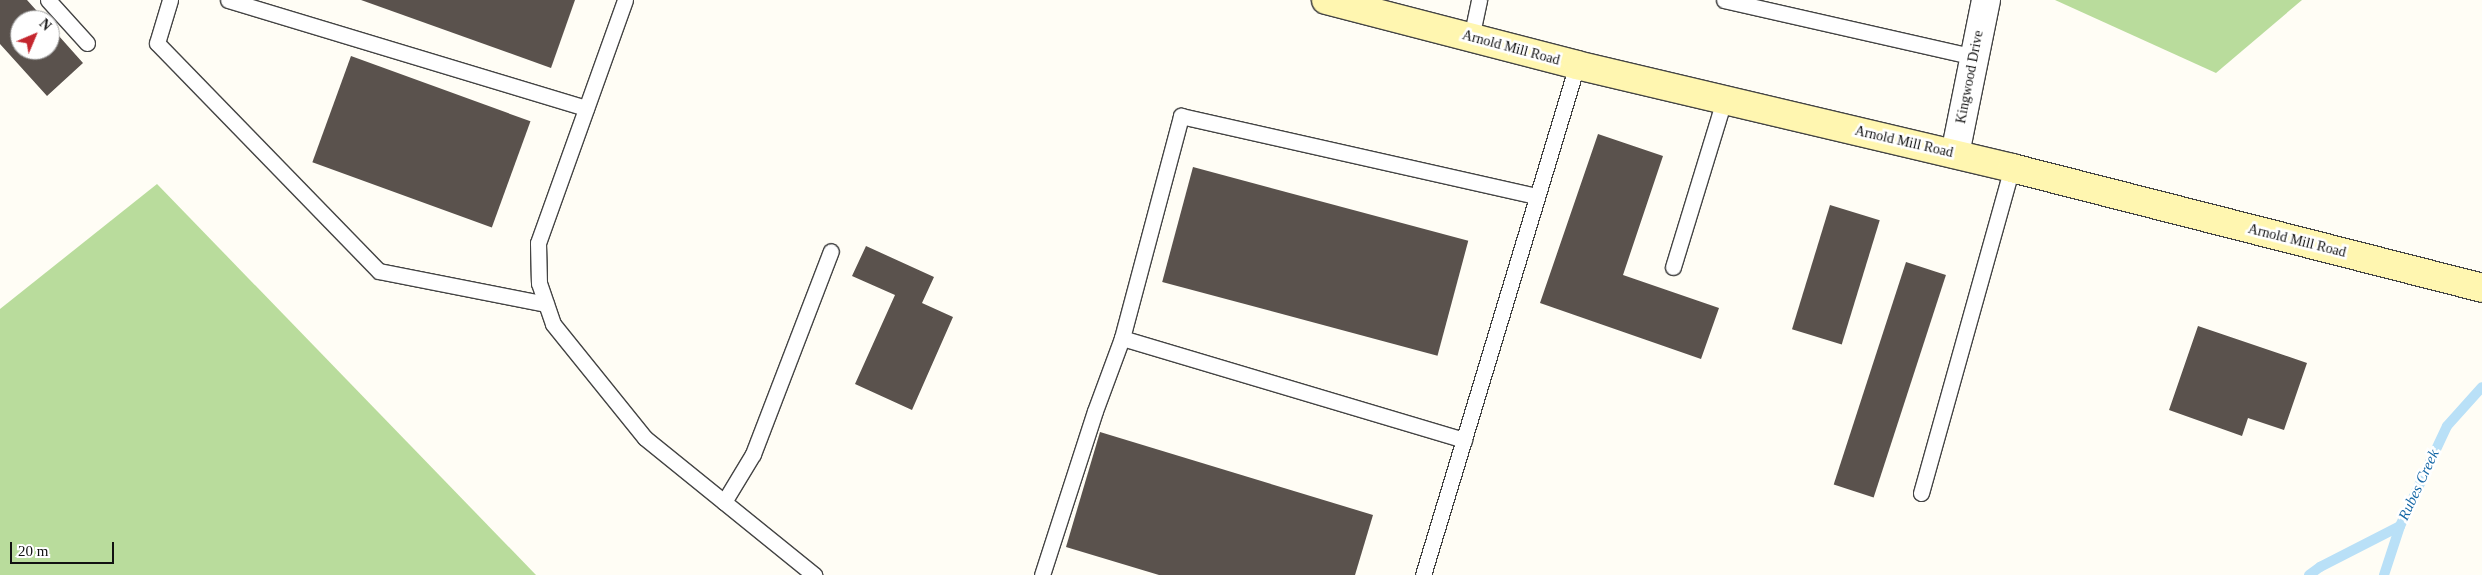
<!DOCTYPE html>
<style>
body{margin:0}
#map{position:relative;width:2482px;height:575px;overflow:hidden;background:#fffdf5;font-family:"Times New Roman",serif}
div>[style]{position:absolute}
.forest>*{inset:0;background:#b9dc9c}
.stream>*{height:10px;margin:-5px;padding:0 5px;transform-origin:5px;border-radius:5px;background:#b9e0f7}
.building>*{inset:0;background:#5a524d;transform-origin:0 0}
.roads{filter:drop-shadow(1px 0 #444) drop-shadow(-1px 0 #444) drop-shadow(0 1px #444) drop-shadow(0 -1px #444)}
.service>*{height:15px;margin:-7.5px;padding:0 7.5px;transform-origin:7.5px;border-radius:7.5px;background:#fff}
.minor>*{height:28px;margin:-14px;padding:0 14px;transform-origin:14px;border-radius:14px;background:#fff}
.secondary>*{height:28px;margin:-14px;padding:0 14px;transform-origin:14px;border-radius:14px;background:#fff6b0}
span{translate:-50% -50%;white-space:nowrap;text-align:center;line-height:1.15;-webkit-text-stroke:5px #fff;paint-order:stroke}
.street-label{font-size:14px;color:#111}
.water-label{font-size:15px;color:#1768a6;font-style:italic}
.north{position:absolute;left:10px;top:10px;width:50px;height:50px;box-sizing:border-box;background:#fff;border:1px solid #a0a0a0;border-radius:50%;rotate:45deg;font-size:14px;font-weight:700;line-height:20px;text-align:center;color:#111}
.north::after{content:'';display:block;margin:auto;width:18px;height:22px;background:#c4262e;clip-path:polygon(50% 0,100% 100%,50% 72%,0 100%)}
.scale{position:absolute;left:10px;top:542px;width:104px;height:22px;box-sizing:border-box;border:2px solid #111;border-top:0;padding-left:6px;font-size:15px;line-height:18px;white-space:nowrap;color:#111;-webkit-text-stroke:4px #fff;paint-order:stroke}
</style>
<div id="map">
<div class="forest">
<div style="clip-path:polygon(2055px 0,2302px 0,2216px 73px)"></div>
<div style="clip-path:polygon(157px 184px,536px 575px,0 575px,0 309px)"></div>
</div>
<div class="stream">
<div style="left:2309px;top:575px;width:14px;rotate:-36deg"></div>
<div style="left:2320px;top:567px;width:90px;rotate:-27.1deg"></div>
<div style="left:2384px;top:575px;width:52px;rotate:-71.9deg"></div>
<div style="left:2400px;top:526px;width:110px;rotate:-64.8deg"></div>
<div style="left:2447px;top:426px;width:52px;rotate:-48.1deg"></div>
</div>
<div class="building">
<div style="clip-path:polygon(0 0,27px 0,45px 20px,20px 20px,20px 50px,50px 50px,50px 26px,83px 63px,47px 96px,0 44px)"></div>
<div style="clip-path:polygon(361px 0,575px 0,551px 68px)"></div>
<div style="left:351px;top:56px;width:191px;height:113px;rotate:20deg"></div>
<div style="clip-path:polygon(1598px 134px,1663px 156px,1623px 275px,1719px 308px,1701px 359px,1540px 303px)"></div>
<div style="left:1193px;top:167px;width:285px;height:119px;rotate:15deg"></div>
<div style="left:1830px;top:205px;width:52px;height:130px;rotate:17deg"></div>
<div style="clip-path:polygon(866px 246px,934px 277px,922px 303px,953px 317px,912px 410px,855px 384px,895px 295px,852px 276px)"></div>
<div style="left:1906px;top:262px;width:42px;height:234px;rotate:18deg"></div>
<div style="clip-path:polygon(2198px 326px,2307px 363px,2284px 430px,2248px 418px,2242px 436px,2169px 410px)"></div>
<div style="clip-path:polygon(1100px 432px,1373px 515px,1355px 575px,1159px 575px,1066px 547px)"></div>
</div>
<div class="roads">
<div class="service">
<div style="left:48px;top:0;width:58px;rotate:47.8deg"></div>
<div style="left:170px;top:0;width:45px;rotate:106.8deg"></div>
<div style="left:157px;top:43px;width:318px;rotate:45.8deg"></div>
<div style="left:379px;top:271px;width:170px;rotate:11.2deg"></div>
<div style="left:228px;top:0;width:374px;rotate:16.8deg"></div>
<div style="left:625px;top:0;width:258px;rotate:109.7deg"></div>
<div style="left:538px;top:243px;width:40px;rotate:88.6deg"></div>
<div style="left:539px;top:283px;width:43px;rotate:71.1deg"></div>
<div style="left:553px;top:324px;width:146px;rotate:51.1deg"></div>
<div style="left:645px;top:438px;width:218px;rotate:39deg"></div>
<div style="left:1724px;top:0;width:256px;rotate:12.8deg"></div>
<div style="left:1471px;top:38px;width:39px;rotate:-78deg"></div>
<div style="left:1673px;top:267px;width:175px;rotate:-73deg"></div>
<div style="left:1122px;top:338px;width:357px;rotate:16.6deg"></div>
<div style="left:1921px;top:493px;width:337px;rotate:-74.4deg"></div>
<div style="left:724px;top:502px;width:56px;rotate:-58.9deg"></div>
<div style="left:753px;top:454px;width:217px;rotate:-69deg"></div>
<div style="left:1042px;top:575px;width:172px;rotate:-72.1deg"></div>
<div style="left:1095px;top:411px;width:78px;rotate:-69.7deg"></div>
<div style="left:1122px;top:338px;width:230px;rotate:-75.1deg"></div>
<div style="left:1181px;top:116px;width:365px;rotate:12.7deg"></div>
<div style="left:1423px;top:575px;width:533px;rotate:-73.2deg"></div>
</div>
<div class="minor">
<div style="left:1955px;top:154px;width:157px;rotate:-78.6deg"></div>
</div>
<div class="secondary">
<div style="left:1326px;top:0;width:259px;rotate:14.5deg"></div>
<div style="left:1577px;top:65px;width:447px;rotate:13.3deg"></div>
<div style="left:2012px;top:168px;width:485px;rotate:14.3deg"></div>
</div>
</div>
<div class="street-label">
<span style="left:1511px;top:48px;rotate:15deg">Arnold Mill Road</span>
<span style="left:1970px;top:77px;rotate:-79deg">Kingwood Drive</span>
<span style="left:1904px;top:142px;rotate:13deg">Arnold Mill Road</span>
<span style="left:2297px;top:241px;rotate:14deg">Arnold Mill Road</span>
</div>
<div class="water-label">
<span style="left:2419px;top:485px;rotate:-65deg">Rubes Creek</span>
</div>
<div class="north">N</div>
<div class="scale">20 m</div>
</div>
